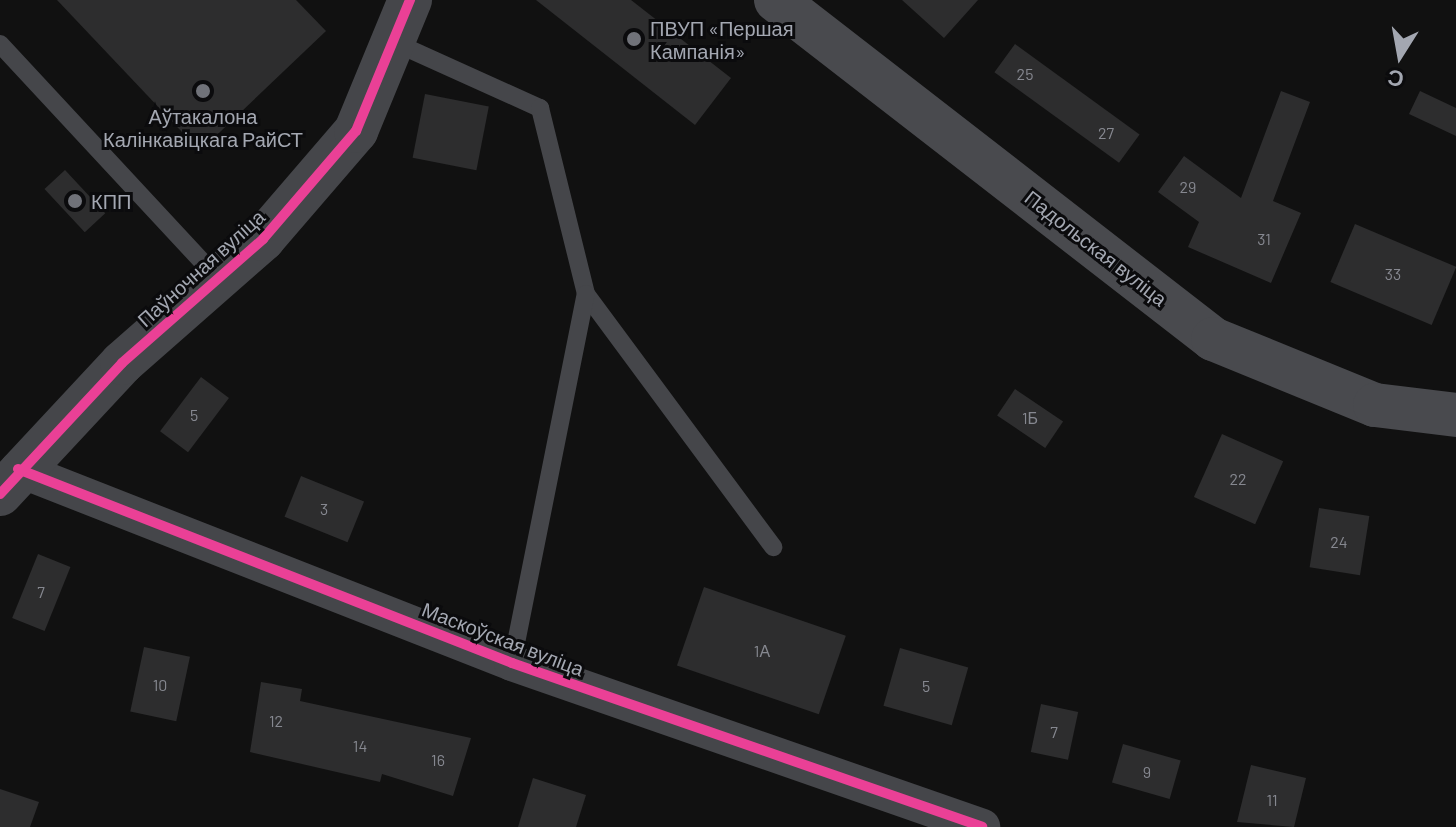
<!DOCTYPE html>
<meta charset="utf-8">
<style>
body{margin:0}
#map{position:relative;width:1456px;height:827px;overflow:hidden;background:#111;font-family:Barlow,sans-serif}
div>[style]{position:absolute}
.building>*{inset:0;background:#2d2d2e;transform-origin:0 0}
.service>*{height:18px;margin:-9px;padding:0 9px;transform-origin:9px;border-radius:9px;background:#45464a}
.minor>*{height:36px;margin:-18px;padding:0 18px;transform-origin:18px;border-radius:18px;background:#45464a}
.tertiary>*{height:44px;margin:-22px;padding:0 22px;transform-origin:22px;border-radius:22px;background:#45464a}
.secondary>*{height:44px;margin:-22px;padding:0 22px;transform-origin:22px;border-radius:22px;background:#494a4e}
.cycleway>*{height:10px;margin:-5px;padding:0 5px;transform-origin:5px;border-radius:5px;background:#ea4096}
.dots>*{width:22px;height:22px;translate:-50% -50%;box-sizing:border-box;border:4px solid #0b0b0d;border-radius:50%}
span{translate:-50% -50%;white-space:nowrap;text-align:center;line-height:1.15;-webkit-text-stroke:6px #0b0b0d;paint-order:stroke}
.number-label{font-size:16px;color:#868890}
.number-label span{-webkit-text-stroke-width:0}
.poi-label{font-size:20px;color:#a3a7b1}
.left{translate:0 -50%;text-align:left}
.street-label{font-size:20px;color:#a3a7b1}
.north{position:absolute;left:1360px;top:16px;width:80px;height:80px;-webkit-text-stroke:6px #0b0b0d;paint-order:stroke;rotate:191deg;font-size:22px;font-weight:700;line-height:32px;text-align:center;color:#a3a7b1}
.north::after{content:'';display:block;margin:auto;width:28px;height:36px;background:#a3a7b1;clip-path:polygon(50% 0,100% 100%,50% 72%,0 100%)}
</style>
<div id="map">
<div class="building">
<div style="clip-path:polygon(57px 0,296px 0,326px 31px,200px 151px)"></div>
<div style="clip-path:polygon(536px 0,631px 0,731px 78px,695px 125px)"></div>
<div style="clip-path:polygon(902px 0,978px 0,944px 38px)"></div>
<div style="left:1015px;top:44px;width:154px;height:35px;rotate:36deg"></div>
<div style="clip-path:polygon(1281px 91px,1310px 102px,1273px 201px,1301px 213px,1271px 283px,1188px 247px,1199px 222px,1158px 192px,1184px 156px,1241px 198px)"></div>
<div style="clip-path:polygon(1420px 91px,1456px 108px,1456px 136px,1409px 114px)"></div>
<div style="left:425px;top:94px;width:65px;height:65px;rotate:11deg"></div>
<div style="left:65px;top:170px;width:59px;height:28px;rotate:47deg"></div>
<div style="left:1355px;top:224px;width:110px;height:63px;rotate:23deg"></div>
<div style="left:201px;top:377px;width:35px;height:68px;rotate:37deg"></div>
<div style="left:1015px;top:389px;width:58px;height:32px;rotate:34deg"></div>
<div style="left:1222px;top:434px;width:67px;height:69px;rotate:24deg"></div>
<div style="left:301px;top:476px;width:68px;height:44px;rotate:22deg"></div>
<div style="left:1319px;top:508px;width:51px;height:60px;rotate:9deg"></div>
<div style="left:38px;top:554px;width:35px;height:69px;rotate:22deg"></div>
<div style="left:704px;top:587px;width:150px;height:83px;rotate:19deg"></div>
<div style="left:144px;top:647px;width:47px;height:66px;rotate:12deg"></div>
<div style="left:900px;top:648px;width:71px;height:60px;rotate:16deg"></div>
<div style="clip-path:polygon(261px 682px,302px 689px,300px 701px,471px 738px,453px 796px,382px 774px,380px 782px,250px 752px)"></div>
<div style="left:1041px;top:704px;width:38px;height:49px;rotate:12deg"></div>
<div style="left:1123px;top:744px;width:60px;height:40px;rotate:16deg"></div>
<div style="clip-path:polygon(1251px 765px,1306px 778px,1294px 827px,1237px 822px)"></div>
<div style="clip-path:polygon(533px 778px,586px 795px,576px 827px,518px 827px)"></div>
<div style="clip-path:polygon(0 789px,39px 802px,30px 827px,0 827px)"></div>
</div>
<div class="service">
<div style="left:0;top:44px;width:321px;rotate:47.1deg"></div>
<div style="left:398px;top:44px;width:156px;rotate:24.3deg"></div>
<div style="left:540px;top:108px;width:192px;rotate:76.1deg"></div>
<div style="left:586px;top:294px;width:315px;rotate:53.5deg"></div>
<div style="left:512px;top:663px;width:376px;rotate:-78.7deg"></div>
</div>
<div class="minor">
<div style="left:18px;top:469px;width:531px;rotate:21.44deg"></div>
<div style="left:512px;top:663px;width:498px;rotate:19.2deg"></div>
</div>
<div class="tertiary">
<div style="left:0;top:494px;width:179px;rotate:-47deg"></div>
<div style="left:122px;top:363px;width:188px;rotate:-41.3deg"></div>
<div style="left:263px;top:239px;width:143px;rotate:-49.3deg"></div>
<div style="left:356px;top:131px;width:142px;rotate:-67.6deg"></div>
</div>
<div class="secondary">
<div style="left:776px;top:0;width:553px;rotate:37.8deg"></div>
<div style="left:1213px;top:339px;width:175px;rotate:22.2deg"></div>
<div style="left:1375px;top:405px;width:82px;rotate:7deg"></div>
</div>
<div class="cycleway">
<div style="left:18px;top:469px;width:531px;rotate:21.44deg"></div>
<div style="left:512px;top:663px;width:498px;rotate:19.2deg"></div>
<div style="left:0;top:494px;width:179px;rotate:-47deg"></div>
<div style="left:122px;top:363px;width:188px;rotate:-41.3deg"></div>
<div style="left:263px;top:239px;width:143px;rotate:-49.3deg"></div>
<div style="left:356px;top:131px;width:142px;rotate:-67.6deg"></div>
</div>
<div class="dots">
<div style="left:634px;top:39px;background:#707279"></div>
<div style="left:203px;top:91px;background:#707279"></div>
<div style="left:75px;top:201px;background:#707279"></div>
</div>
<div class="number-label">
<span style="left:1025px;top:74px">25</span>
<span style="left:1106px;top:133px">27</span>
<span style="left:1188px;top:187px">29</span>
<span style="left:1264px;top:239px">31</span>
<span style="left:1393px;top:274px">33</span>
<span style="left:194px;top:415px">5</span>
<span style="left:1030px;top:418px">1Б</span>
<span style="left:1238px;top:479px">22</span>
<span style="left:324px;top:509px">3</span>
<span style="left:1339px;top:542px">24</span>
<span style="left:41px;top:592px">7</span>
<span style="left:762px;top:651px">1А</span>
<span style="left:160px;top:685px">10</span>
<span style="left:926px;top:686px">5</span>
<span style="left:276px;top:721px">12</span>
<span style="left:1054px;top:732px">7</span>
<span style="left:360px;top:746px">14</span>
<span style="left:438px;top:760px">16</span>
<span style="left:1147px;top:772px">9</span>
<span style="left:1272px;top:800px">11</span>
</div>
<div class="poi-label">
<span class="left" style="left:650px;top:40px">ПВУП «Першая<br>Кампанія»</span>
<span style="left:203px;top:128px">Аўтакалона<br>Калінкавіцкага РайСТ</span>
<span class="left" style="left:91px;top:201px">КПП</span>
</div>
<div class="street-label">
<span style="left:1096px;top:248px;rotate:38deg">Падольская вуліца</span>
<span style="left:201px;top:268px;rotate:-42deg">Паўночная вуліца</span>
<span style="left:503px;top:639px;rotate:21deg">Маскоўская вуліца</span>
</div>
<div class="north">С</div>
</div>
